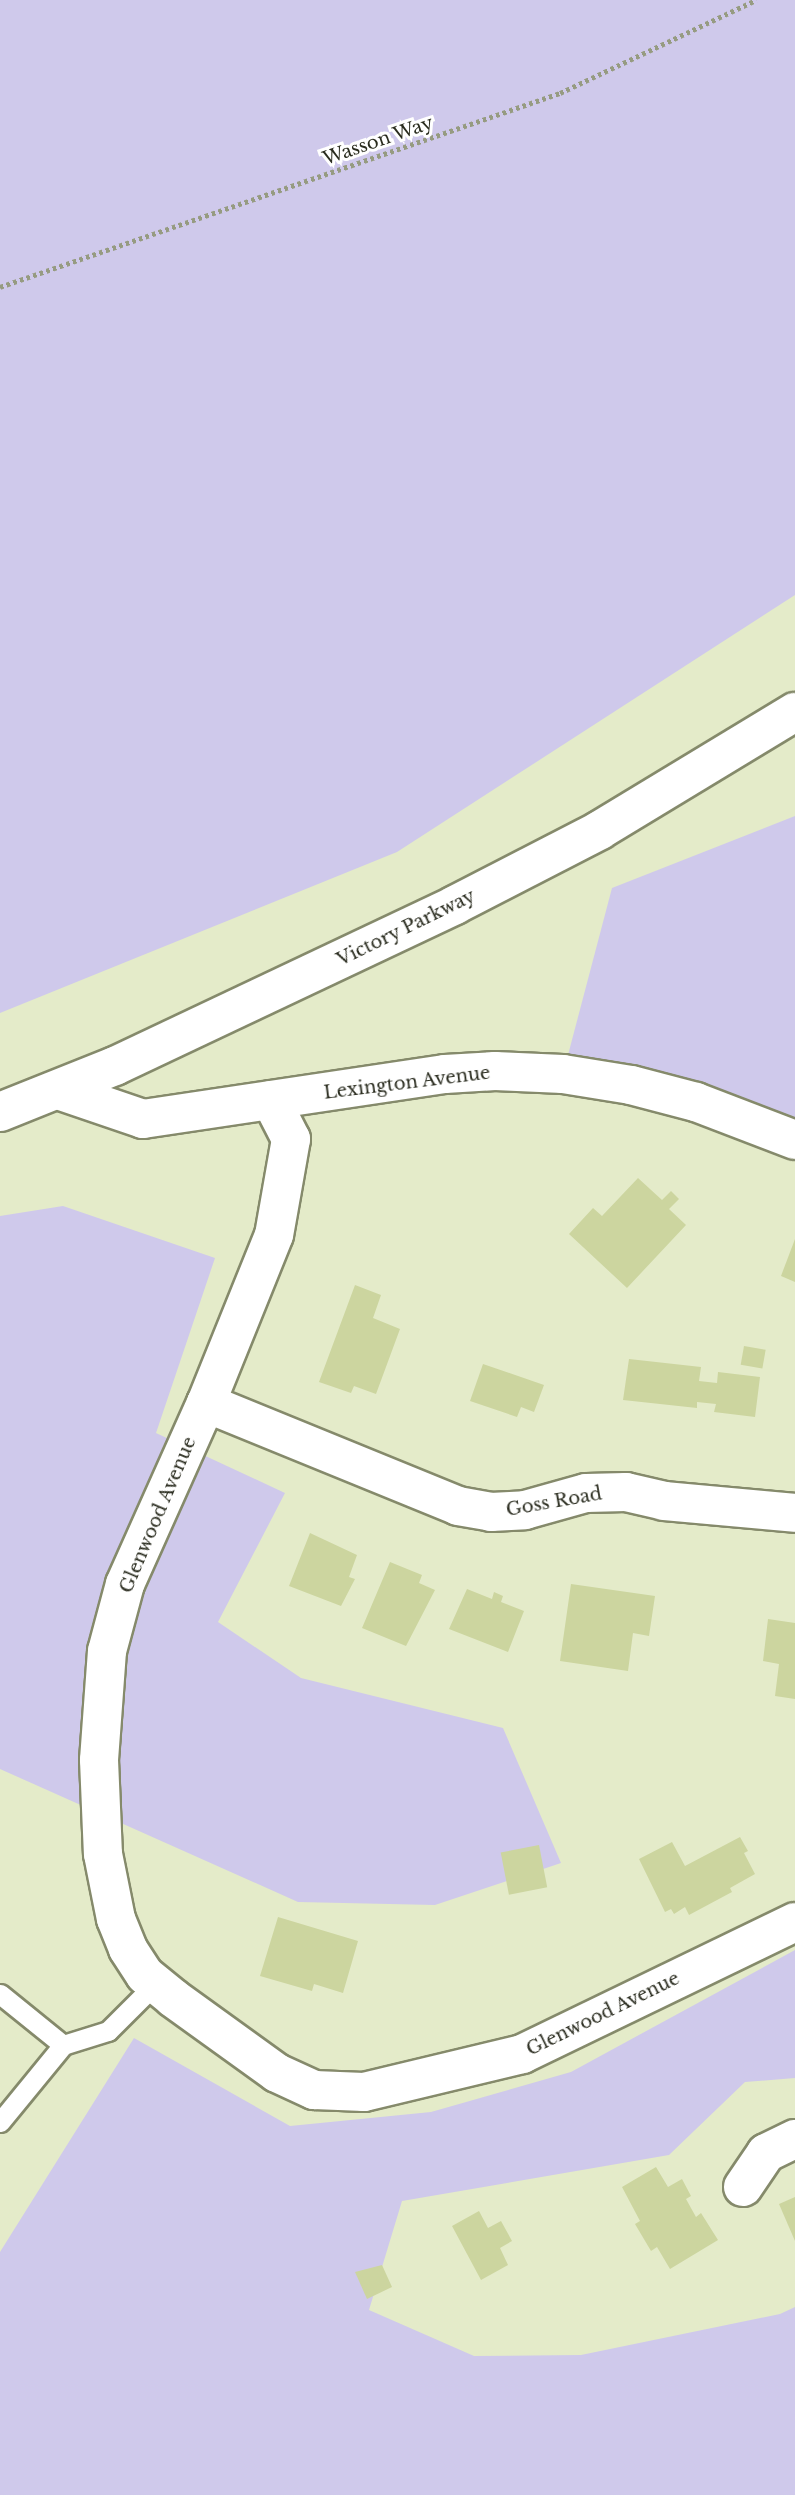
<!DOCTYPE html>
<style>
body{margin:0}
#map{position:relative;width:795px;height:2495px;overflow:hidden;background:#e4ebc9;font-family:"Libre Baskerville",serif}
div>[style]{position:absolute}
.green>*{inset:0;background:#cfc9eb}
.building>*{inset:0;background:#ccd59f;transform-origin:0 0}
.path>*{height:4.5px;margin-top:-2.25px;transform-origin:0;background:repeating-linear-gradient(90deg,#969b81 0 3.5px,transparent 0 7px)}
.roads{filter:drop-shadow(2px 0 #858a6b) drop-shadow(-2px 0 #858a6b) drop-shadow(0 2px #858a6b) drop-shadow(0 -2px #858a6b)}
.service>*{height:19px;margin:-9.5px;padding:0 9.5px;transform-origin:9.5px;border-radius:9.5px;background:#fff}
.minor>*{height:38px;margin:-19px;padding:0 19px;transform-origin:19px;border-radius:19px;background:#fff}
.tertiary>*{height:38px;margin:-19px;padding:0 19px;transform-origin:19px;border-radius:19px;background:#fff}
span{translate:-50% -50%;white-space:nowrap;text-align:center;line-height:1.15;-webkit-text-stroke:6px #fff;paint-order:stroke}
.street-label{font-size:18px;color:#2a2c1f}
</style>
<div id="map">
<div class="green">
<div style="clip-path:polygon(0 0,795px 0,795px 595px,397px 852px,0 1013px)"></div>
<div style="clip-path:polygon(795px 816px,795px 1140px,563px 1074px,612px 888px)"></div>
<div style="clip-path:polygon(63px 1206px,215px 1258px,156px 1433px,285px 1493px,218px 1622px,301px 1678px,503px 1728px,561px 1863px,435px 1905px,298px 1902px,0 1769px,0 1216px)"></div>
<div style="clip-path:polygon(795px 1950px,795px 2078px,745px 2082px,669px 2155px,402px 2201px,369px 2310px,474px 2356px,581px 2355px,780px 2314px,795px 2307px,795px 2495px,0 2495px,0 2252px,134px 2038px,290px 2126px,431px 2112px,571px 2072px)"></div>
</div>
<div class="building">
<div style="clip-path:polygon(638px 1178px,662px 1200px,671px 1191px,679px 1199px,669px 1209px,686px 1225px,627px 1288px,569px 1234px,593px 1208px,602px 1216px)"></div>
<div style="clip-path:polygon(795px 1239px,795px 1282px,781px 1276px)"></div>
<div style="clip-path:polygon(355px 1285px,381px 1295px,373px 1318px,400px 1329px,376px 1394px,354px 1386px,351px 1393px,319px 1382px)"></div>
<div style="left:744px;top:1346px;width:22px;height:19px;rotate:10deg"></div>
<div style="clip-path:polygon(629px 1359px,701px 1367px,699px 1381px,717px 1383px,718px 1372px,760px 1377px,755px 1417px,714px 1412px,716px 1404px,697px 1402px,697px 1408px,623px 1400px)"></div>
<div style="clip-path:polygon(483px 1364px,544px 1385px,534px 1412px,521px 1407px,517px 1417px,470px 1401px)"></div>
<div style="clip-path:polygon(310px 1533px,357px 1555px,349px 1577px,355px 1579px,341px 1606px,289px 1586px)"></div>
<div style="clip-path:polygon(390px 1562px,422px 1575px,419px 1583px,435px 1590px,406px 1646px,362px 1628px)"></div>
<div style="clip-path:polygon(571px 1584px,655px 1596px,649px 1636px,633px 1633px,628px 1671px,560px 1661px)"></div>
<div style="clip-path:polygon(467px 1589px,492px 1599px,494px 1592px,503px 1596px,501px 1602px,524px 1611px,508px 1652px,449px 1629px)"></div>
<div style="clip-path:polygon(768px 1619px,795px 1623px,795px 1699px,775px 1696px,779px 1664px,763px 1661px)"></div>
<div style="clip-path:polygon(740px 1837px,748px 1851px,744px 1853px,755px 1874px,730px 1888px,732px 1892px,689px 1915px,685px 1907px,674px 1914px,671px 1909px,665px 1912px,639px 1859px,672px 1842px,685px 1866px)"></div>
<div style="left:539px;top:1845px;width:43px;height:39px;rotate:79deg"></div>
<div style="clip-path:polygon(278px 1917px,358px 1941px,343px 1993px,314px 1984px,312px 1991px,260px 1976px)"></div>
<div style="clip-path:polygon(656px 2167px,668px 2187px,682px 2179px,691px 2196px,686px 2199px,696px 2217px,701px 2213px,718px 2240px,670px 2269px,657px 2247px,651px 2251px,635px 2224px,640px 2221px,622px 2187px)"></div>
<div style="clip-path:polygon(795px 2197px,795px 2241px,779px 2204px)"></div>
<div style="clip-path:polygon(479px 2211px,488px 2228px,501px 2221px,512px 2241px,500px 2248px,508px 2265px,481px 2280px,452px 2226px)"></div>
<div style="clip-path:polygon(382px 2265px,392px 2287px,367px 2299px,355px 2272px)"></div>
</div>
<div class="path">
<div style="left:0;top:287px;width:593px;rotate:-19.11deg"></div>
<div style="left:560px;top:93px;width:217px;rotate:-25.4deg"></div>
</div>
<div class="roads">
<div class="service">
<div style="left:0;top:1994px;width:81px;rotate:39deg"></div>
<div style="left:0;top:2122px;width:99px;rotate:-50.7deg"></div>
<div style="left:63px;top:2045px;width:47px;rotate:-17.3deg"></div>
<div style="left:108px;top:2031px;width:68px;rotate:-45deg"></div>
</div>
<div class="minor">
<div style="left:58px;top:1090px;width:90px;rotate:18.8deg"></div>
<div style="left:143px;top:1119px;width:305px;rotate:-8.5deg"></div>
<div style="left:445px;top:1074px;width:50px;rotate:-3.4deg"></div>
<div style="left:495px;top:1071px;width:68px;rotate:2.5deg"></div>
<div style="left:563px;top:1074px;width:69px;rotate:9.2deg"></div>
<div style="left:631px;top:1085px;width:67px;rotate:14.7deg"></div>
<div style="left:696px;top:1102px;width:106px;rotate:21deg"></div>
<div style="left:271px;top:1100px;width:44px;rotate:62.9deg"></div>
<div style="left:291px;top:1139px;width:97px;rotate:100deg"></div>
<div style="left:274px;top:1235px;width:181px;rotate:112deg"></div>
<div style="left:206px;top:1403px;width:198px;rotate:114.1deg"></div>
<div style="left:125px;top:1584px;width:69px;rotate:105deg"></div>
<div style="left:107px;top:1651px;width:109px;rotate:94.2deg"></div>
<div style="left:99px;top:1760px;width:94px;rotate:87.6deg"></div>
<div style="left:103px;top:1854px;width:66px;rotate:78.7deg"></div>
<div style="left:116px;top:1919px;width:32px;rotate:68deg"></div>
<div style="left:128px;top:1949px;width:31px;rotate:57deg"></div>
<div style="left:145px;top:1975px;width:36px;rotate:39deg"></div>
<div style="left:173px;top:1998px;width:128px;rotate:35.8deg"></div>
<div style="left:277px;top:2073px;width:41px;rotate:24.7deg"></div>
<div style="left:314px;top:2090px;width:50px;rotate:2.3deg"></div>
<div style="left:364px;top:2092px;width:163px;rotate:-13.5deg"></div>
<div style="left:522px;top:2054px;width:303px;rotate:-25.8deg"></div>
<div style="left:206px;top:1403px;width:272px;rotate:22.2deg"></div>
<div style="left:458px;top:1506px;width:34px;rotate:10deg"></div>
<div style="left:491px;top:1512px;width:34px;rotate:-3deg"></div>
<div style="left:525px;top:1510px;width:63px;rotate:-15.6deg"></div>
<div style="left:586px;top:1493px;width:40px;rotate:-1.4deg"></div>
<div style="left:626px;top:1492px;width:39px;rotate:13deg"></div>
<div style="left:664px;top:1501px;width:132px;rotate:5.2deg"></div>
<div style="left:743px;top:2187px;width:41px;rotate:-55.9deg"></div>
<div style="left:766px;top:2153px;width:32px;rotate:-26deg"></div>
</div>
<div class="tertiary">
<div style="left:0;top:1112px;width:124px;rotate:-21.8deg"></div>
<div style="left:115px;top:1066px;width:376px;rotate:-25.3deg"></div>
<div style="left:455px;top:905px;width:163px;rotate:-27.3deg"></div>
<div style="left:600px;top:830px;width:228px;rotate:-31.2deg"></div>
</div>
</div>
<div class="street-label">
<span style="left:378px;top:141px;rotate:-19deg">Wasson Way</span>
<span style="left:406px;top:928px;rotate:-26deg">Victory Parkway</span>
<span style="left:407px;top:1083px;rotate:-7deg">Lexington Avenue</span>
<span style="left:554px;top:1502px;rotate:-10deg">Goss Road</span>
<span style="left:158px;top:1515px;rotate:-67deg">Glenwood Avenue</span>
<span style="left:603px;top:2014px;rotate:-26deg">Glenwood Avenue</span>
</div>
</div>
